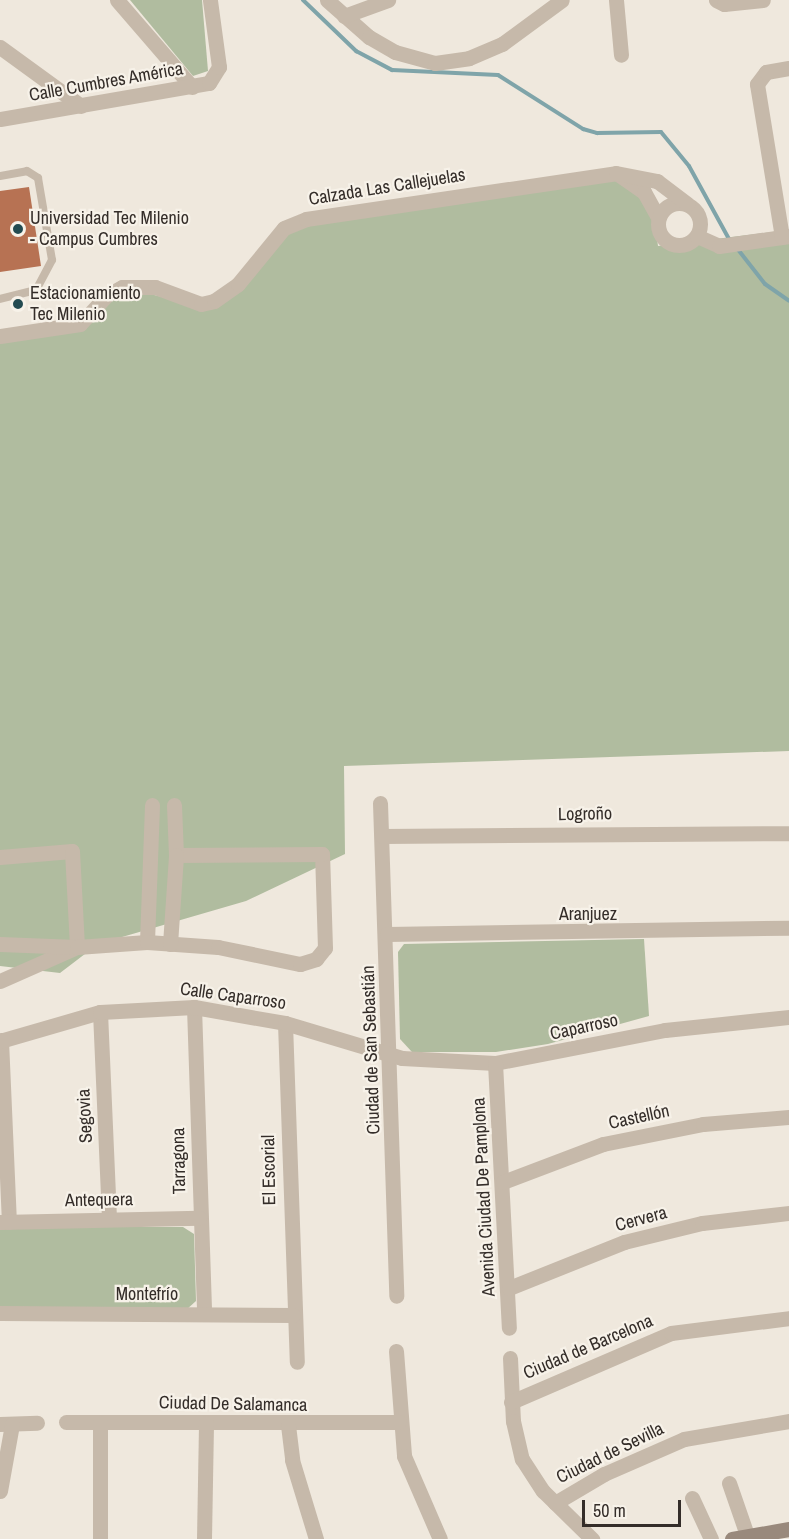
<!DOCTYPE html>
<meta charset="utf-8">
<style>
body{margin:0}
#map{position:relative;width:789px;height:1539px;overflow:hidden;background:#efe8dd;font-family:"Archivo Narrow",sans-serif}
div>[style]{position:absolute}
.green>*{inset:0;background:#b0bc9f}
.stream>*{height:4px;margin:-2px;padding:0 2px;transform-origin:2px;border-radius:2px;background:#7fa4a9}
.building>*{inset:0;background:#b77253}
.lane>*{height:8px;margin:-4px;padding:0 4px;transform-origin:4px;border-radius:4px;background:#c6b9aa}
.street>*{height:15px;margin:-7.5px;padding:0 7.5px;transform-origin:7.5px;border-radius:7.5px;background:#c6b9aa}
.street>.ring{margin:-7.5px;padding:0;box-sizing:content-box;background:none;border:15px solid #c6b9aa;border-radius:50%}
.secondary>*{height:15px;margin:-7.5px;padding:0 7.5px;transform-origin:7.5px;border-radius:7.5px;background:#99897c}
.dots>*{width:16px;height:16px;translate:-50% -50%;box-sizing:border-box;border:3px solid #f7f2e9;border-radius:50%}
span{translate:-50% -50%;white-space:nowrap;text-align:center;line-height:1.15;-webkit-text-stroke:4.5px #f7f2e9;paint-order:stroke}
.street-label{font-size:18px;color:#342d29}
.poi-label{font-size:18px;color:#342d29}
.left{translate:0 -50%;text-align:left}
.scale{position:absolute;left:582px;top:1500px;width:99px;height:27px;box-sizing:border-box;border:3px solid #342d29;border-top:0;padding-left:8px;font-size:18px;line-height:21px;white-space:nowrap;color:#342d29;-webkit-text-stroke:4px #f7f2e9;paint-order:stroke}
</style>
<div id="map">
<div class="green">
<div style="clip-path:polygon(130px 0,202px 0,208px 71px,193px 76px)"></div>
<div style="clip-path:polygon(618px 174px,650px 184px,658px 246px,789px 230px,789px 751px,344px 766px,345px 854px,246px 901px,98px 944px,60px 973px,0 966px,0 338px,86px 324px,106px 296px,127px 288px,166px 298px,218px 302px,274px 244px,304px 221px)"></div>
<div style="clip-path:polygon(644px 939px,649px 1016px,548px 1044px,496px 1052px,412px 1052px,400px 1039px,398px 952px,404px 944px)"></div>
<div style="clip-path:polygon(0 1227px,183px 1227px,194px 1234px,196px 1301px,186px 1310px,0 1308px)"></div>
</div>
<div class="stream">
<div style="left:303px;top:0;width:74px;rotate:43.9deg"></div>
<div style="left:356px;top:51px;width:41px;rotate:27.8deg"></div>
<div style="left:392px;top:70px;width:106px;rotate:2.7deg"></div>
<div style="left:498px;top:75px;width:101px;rotate:32.4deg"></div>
<div style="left:583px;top:129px;width:15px;rotate:16deg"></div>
<div style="left:597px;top:133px;width:64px;rotate:-0.9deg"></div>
<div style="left:661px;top:132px;width:44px;rotate:50.5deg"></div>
<div style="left:689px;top:166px;width:83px;rotate:61.3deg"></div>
<div style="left:736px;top:247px;width:47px;rotate:51.9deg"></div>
<div style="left:765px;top:284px;width:29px;rotate:35deg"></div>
</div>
<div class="building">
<div style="clip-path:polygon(29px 187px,41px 266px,0 272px,0 191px)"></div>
</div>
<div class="lane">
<div style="left:0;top:176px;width:27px;rotate:-10deg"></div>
<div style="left:27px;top:171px;width:13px;rotate:32deg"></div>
<div style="left:38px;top:178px;width:83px;rotate:80.3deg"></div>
<div style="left:52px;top:260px;width:34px;rotate:118deg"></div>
<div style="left:36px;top:290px;width:37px;rotate:166deg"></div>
</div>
<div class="street">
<div style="left:117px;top:0;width:115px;rotate:49.2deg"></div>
<div style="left:327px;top:0;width:56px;rotate:41.4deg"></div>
<div style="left:369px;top:37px;width:30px;rotate:30deg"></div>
<div style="left:395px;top:52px;width:41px;rotate:15.4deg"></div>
<div style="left:435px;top:63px;width:34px;rotate:-8deg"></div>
<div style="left:469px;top:58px;width:36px;rotate:-23deg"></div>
<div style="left:502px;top:44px;width:74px;rotate:-36.3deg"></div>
<div style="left:616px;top:0;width:55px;rotate:84.8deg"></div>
<div style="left:716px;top:0;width:9px;rotate:27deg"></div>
<div style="left:724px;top:4px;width:39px;rotate:-6deg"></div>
<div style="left:344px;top:16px;width:47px;rotate:-20deg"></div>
<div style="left:0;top:47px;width:100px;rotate:36.1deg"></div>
<div style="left:0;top:119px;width:212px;rotate:-9.8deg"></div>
<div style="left:209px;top:83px;width:19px;rotate:-58deg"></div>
<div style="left:219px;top:67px;width:68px;rotate:-97.7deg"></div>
<div style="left:618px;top:174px;width:32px;rotate:35deg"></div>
<div style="left:644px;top:192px;width:29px;rotate:61deg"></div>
<div class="ring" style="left:658px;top:203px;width:27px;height:27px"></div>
<div style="left:697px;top:236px;width:24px;rotate:24deg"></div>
<div style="left:719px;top:246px;width:71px;rotate:-8.1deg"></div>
<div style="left:782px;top:237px;width:155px;rotate:-99.3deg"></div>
<div style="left:757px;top:84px;width:15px;rotate:-53deg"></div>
<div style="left:766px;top:72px;width:23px;rotate:-10deg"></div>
<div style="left:0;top:336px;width:81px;rotate:-8.5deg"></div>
<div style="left:80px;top:324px;width:40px;rotate:-47deg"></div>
<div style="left:107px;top:295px;width:17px;rotate:-28deg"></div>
<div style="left:122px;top:287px;width:33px"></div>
<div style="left:155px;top:287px;width:49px;rotate:20.3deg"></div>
<div style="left:201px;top:304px;width:13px;rotate:-13deg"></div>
<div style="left:214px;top:301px;width:29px;rotate:-35deg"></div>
<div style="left:238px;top:284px;width:72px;rotate:-50.6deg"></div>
<div style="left:284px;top:228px;width:24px;rotate:-22deg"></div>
<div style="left:306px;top:219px;width:313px;rotate:-8.4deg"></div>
<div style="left:616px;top:173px;width:42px;rotate:11deg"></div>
<div style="left:657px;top:181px;width:38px;rotate:37deg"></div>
<div style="left:380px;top:803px;width:493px;rotate:88.1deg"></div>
<div style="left:382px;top:836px;width:407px;rotate:-0.4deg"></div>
<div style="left:0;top:857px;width:72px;rotate:-4.8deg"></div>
<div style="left:72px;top:851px;width:96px;rotate:87deg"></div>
<div style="left:77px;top:947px;width:84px;rotate:156.2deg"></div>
<div style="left:387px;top:934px;width:402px;rotate:-0.9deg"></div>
<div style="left:147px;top:942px;width:137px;rotate:-87.9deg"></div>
<div style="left:0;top:944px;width:77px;rotate:2.2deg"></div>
<div style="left:77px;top:947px;width:70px;rotate:-4.1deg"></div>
<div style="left:147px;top:942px;width:71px;rotate:4deg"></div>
<div style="left:218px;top:947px;width:84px;rotate:11.7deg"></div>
<div style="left:300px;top:964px;width:17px;rotate:-17deg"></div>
<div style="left:316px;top:959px;width:14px;rotate:-51deg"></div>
<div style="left:325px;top:948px;width:94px;rotate:-91.8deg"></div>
<div style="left:322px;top:854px;width:146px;rotate:179.6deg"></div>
<div style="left:176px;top:855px;width:50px;rotate:-92.3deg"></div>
<div style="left:170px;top:944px;width:89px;rotate:-86.1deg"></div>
<div style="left:194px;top:1007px;width:307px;rotate:88.1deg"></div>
<div style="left:100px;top:1012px;width:207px;rotate:87.5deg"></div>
<div style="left:285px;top:1023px;width:339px;rotate:88deg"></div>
<div style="left:1px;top:1040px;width:182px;rotate:87.5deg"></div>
<div style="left:0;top:1041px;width:104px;rotate:-16.2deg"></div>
<div style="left:100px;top:1012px;width:94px;rotate:-3deg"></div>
<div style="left:194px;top:1007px;width:92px;rotate:10deg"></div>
<div style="left:285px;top:1023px;width:122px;rotate:16.7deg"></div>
<div style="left:402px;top:1058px;width:93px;rotate:3.1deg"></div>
<div style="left:495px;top:1063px;width:173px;rotate:-11deg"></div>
<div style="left:665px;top:1030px;width:125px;rotate:-6deg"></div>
<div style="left:495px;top:1063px;width:265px;rotate:87deg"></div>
<div style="left:503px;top:1182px;width:107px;rotate:-20.8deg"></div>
<div style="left:603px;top:1144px;width:102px;rotate:-11.3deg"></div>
<div style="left:703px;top:1124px;width:86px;rotate:-4.7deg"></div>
<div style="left:0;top:1222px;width:199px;rotate:-1.2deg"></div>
<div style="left:509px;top:1288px;width:124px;rotate:-21.8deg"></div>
<div style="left:624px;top:1242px;width:80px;rotate:-13.7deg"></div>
<div style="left:702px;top:1223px;width:88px;rotate:-6.6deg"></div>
<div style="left:0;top:1313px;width:293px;rotate:0.4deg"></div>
<div style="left:396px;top:1351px;width:105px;rotate:85.6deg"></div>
<div style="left:404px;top:1456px;width:90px;rotate:66.6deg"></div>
<div style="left:510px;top:1358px;width:63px;rotate:87.3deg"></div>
<div style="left:513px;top:1421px;width:39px;rotate:77deg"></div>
<div style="left:522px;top:1459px;width:38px;rotate:57deg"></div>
<div style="left:543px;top:1491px;width:69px;rotate:44.4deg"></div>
<div style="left:511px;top:1402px;width:174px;rotate:-23.3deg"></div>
<div style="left:671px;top:1333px;width:119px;rotate:-7.2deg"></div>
<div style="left:66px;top:1422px;width:333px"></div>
<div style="left:0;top:1424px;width:37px;rotate:-2deg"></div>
<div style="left:288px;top:1425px;width:35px;rotate:83deg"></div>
<div style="left:292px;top:1460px;width:83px;rotate:73.1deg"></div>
<div style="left:729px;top:1483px;width:55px;rotate:70.9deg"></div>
<div style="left:0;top:1491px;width:68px;rotate:-79.8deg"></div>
<div style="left:692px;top:1498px;width:45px;rotate:65.1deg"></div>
<div style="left:555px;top:1503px;width:57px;rotate:-30.6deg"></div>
<div style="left:604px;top:1474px;width:87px;rotate:-23.6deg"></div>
<div style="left:684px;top:1439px;width:107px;rotate:-9.7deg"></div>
<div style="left:100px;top:1539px;width:116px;rotate:-90deg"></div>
<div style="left:204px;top:1539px;width:116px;rotate:-89deg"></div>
</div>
<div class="secondary">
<div style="left:732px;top:1539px;width:58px;rotate:-10deg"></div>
</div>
<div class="dots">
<div style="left:18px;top:229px;background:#234b51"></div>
<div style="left:18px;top:304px;background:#234b51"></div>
</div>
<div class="street-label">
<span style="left:106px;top:82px;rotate:-10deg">Calle Cumbres América</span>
<span style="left:387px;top:187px;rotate:-9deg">Calzada Las Callejuelas</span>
<span style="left:585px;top:814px;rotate:-1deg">Logroño</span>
<span style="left:588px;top:914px">Aranjuez</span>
<span style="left:233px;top:996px;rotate:8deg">Calle Caparroso</span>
<span style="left:584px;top:1027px;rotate:-12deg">Caparroso</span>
<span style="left:371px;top:1050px;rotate:-92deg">Ciudad de San Sebastián</span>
<span style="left:85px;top:1116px;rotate:-93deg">Segovia</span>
<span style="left:639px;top:1117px;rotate:-12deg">Castellón</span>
<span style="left:179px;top:1161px;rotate:-91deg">Tarragona</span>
<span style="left:269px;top:1170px;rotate:-91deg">El Escorial</span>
<span style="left:484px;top:1197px;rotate:-93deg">Avenida Ciudad De Pamplona</span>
<span style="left:99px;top:1200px;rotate:-1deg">Antequera</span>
<span style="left:641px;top:1219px;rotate:-15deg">Cervera</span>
<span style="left:147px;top:1294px">Montefrío</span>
<span style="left:588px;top:1347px;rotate:-23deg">Ciudad de Barcelona</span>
<span style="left:233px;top:1404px;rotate:1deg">Ciudad De Salamanca</span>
<span style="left:610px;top:1453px;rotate:-26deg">Ciudad de Sevilla</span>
</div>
<div class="poi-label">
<span class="left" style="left:30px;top:229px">Universidad Tec Milenio<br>- Campus Cumbres</span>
<span class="left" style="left:30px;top:304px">Estacionamiento<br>Tec Milenio</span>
</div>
<div class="scale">50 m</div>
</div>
